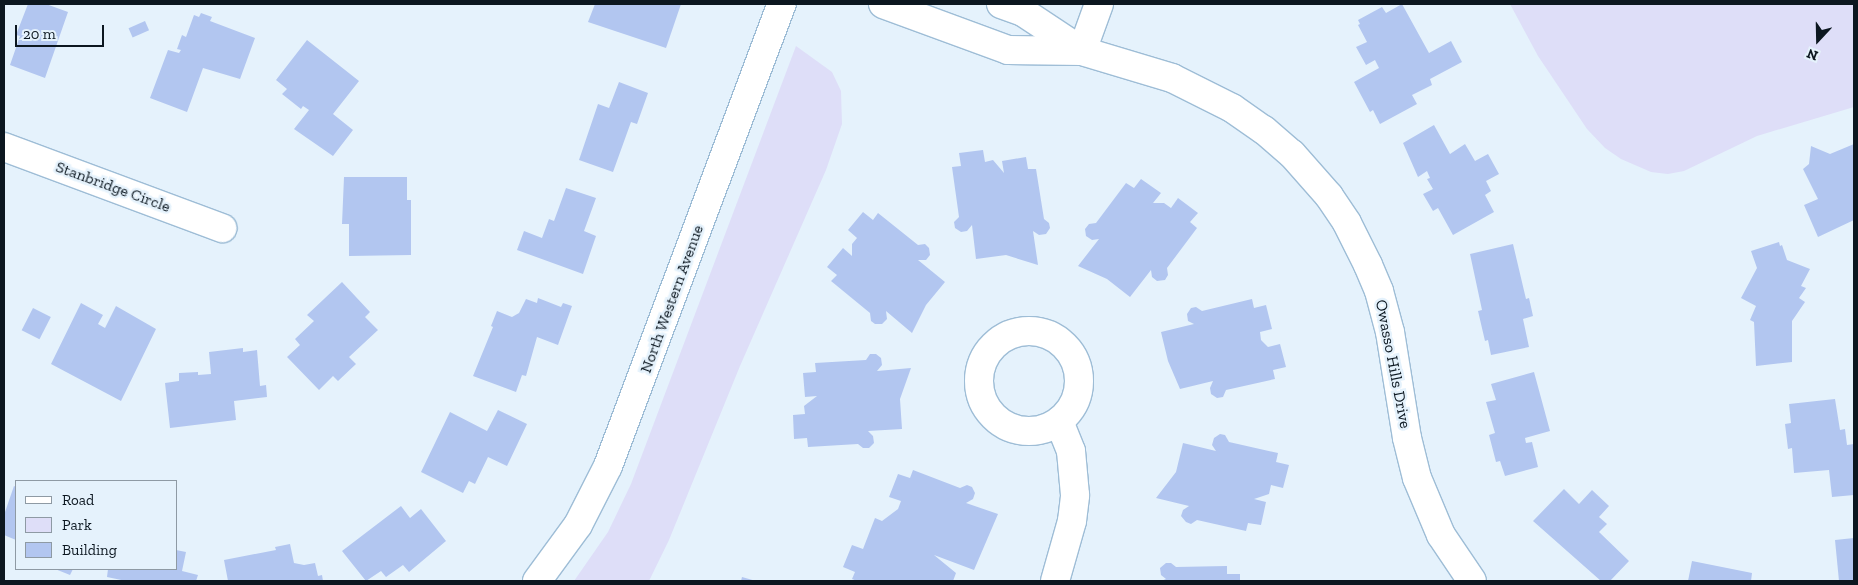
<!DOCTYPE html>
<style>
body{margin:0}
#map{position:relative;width:1858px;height:585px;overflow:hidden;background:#e5f2fc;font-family:"Zilla Slab",serif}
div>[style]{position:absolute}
.green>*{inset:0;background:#dedef8}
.building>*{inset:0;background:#b2c6f0;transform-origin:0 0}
.roads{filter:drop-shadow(1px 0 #9ebdd6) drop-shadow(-1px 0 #9ebdd6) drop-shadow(0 1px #9ebdd6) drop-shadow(0 -1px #9ebdd6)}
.minor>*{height:28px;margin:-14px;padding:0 14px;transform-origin:14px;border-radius:14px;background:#fff}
.minor>.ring{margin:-14px;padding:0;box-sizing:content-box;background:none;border:28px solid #fff;border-radius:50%}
span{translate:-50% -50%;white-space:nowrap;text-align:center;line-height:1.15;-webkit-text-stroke:5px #e5f2fc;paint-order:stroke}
.street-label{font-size:16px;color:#0c1720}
.frame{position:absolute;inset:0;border:5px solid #0c1720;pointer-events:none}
.legend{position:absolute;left:15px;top:480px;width:162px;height:90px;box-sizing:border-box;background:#e5f2fc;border:1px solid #8e9aa4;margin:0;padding:6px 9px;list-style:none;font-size:15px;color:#0c1720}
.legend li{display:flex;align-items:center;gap:10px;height:25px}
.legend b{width:25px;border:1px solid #8e9aa4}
.north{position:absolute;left:1793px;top:15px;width:50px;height:50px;-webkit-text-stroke:4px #e5f2fc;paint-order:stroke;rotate:201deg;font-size:14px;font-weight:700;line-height:20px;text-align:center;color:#0c1720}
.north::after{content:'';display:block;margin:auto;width:18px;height:22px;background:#0c1720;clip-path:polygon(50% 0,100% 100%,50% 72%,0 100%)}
.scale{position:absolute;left:15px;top:25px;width:89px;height:22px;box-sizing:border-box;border:2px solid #0c1720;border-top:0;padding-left:6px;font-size:15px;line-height:18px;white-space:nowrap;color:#0c1720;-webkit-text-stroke:4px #e5f2fc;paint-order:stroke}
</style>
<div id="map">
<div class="green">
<div style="clip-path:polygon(1510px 4px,1854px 4px,1854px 107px,1757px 136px,1684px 171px,1668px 174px,1651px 172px,1621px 159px,1605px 148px,1587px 129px,1538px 56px)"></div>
<div style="clip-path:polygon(796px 46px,832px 72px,841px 91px,842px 124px,826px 170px,740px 366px,669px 540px,649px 581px,574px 581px,608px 532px,631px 484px)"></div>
</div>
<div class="building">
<div style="clip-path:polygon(28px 4px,46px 4px,68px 12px,45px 78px,10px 65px,20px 36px,16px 35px)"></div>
<div style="clip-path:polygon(595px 4px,681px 4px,666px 48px,588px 22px)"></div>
<div style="clip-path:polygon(1402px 4px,1429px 53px,1451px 41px,1462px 62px,1430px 79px,1432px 85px,1412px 95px,1417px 104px,1380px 124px,1373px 110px,1370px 112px,1354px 82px,1379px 68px,1375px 60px,1366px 65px,1356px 47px,1367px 42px,1358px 25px,1360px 24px,1358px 20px,1382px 7px,1386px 13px)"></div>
<div style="clip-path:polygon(201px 13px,212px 17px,210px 21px,255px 38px,240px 79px,203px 68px,187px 112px,150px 98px,168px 50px,179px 53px,181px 50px,177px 49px,182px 35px,186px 37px,194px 15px,199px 17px)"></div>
<div style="left:145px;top:21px;width:10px;height:18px;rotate:66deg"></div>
<div style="clip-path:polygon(307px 40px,359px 81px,333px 114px,353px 130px,333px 156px,294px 129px,309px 110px,303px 106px,301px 109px,282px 94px,287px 89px,276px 80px)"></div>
<div style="clip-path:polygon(619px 82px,648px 93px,637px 124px,631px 122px,613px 172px,579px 160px,598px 104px,609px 108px)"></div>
<div style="clip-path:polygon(1434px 125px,1450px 154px,1465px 144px,1475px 161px,1488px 154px,1499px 174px,1486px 181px,1491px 191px,1485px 195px,1494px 212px,1453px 235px,1438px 208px,1433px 211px,1423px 194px,1433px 189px,1427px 179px,1430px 178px,1427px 171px,1418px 177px,1403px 143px)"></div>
<div style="clip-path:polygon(1854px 144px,1854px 220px,1818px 237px,1804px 205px,1818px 199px,1803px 169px,1809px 164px,1811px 146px,1830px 154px)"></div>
<div style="clip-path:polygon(983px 150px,985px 162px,993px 160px,1004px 173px,1002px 161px,1026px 157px,1028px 169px,1036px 169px,1044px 219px,1049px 223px,1050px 228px,1046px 234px,1039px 235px,1033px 231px,1038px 265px,1006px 255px,976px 259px,972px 225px,967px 231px,961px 232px,955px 228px,954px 222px,959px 217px,952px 167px,961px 166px,959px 153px)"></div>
<div style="clip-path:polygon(344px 177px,407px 177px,407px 200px,411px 200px,411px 255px,349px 256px,349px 224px,342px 224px)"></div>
<div style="clip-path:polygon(1141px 179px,1161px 193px,1153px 203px,1164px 203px,1171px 208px,1178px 198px,1198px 213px,1190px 222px,1197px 228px,1167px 268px,1168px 275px,1165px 280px,1157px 281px,1152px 277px,1151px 270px,1130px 297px,1107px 279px,1078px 266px,1099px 239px,1092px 240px,1086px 236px,1085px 229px,1089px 224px,1096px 223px,1126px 183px,1134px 188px)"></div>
<div style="clip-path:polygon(566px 188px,596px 198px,584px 231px,596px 236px,583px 274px,517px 250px,524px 231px,542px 238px,549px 219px,554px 221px)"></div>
<div style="clip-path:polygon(863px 212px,873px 220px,878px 213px,918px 245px,925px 244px,929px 248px,930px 255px,926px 260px,918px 260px,945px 282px,926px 305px,912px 333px,886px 311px,887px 319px,882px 324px,875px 324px,871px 321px,870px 313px,831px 281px,837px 275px,827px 267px,843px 248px,852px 256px,852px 244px,857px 238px,848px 230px)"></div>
<div style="clip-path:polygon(1779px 242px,1780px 246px,1782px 245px,1787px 260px,1810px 269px,1801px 286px,1806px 288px,1799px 298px,1805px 302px,1792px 321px,1792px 362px,1756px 366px,1754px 322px,1750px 320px,1756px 306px,1741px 298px,1757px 268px,1751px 251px)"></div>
<div style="clip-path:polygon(1513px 244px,1526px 299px,1529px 298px,1533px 316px,1523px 319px,1529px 347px,1491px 355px,1488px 340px,1485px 341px,1478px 311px,1482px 310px,1470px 254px)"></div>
<div style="clip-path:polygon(342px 282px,370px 312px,365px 317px,378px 330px,349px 357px,356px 364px,338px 381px,333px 376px,319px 390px,287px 357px,300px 345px,295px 339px,314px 321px,307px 315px)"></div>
<div style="clip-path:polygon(538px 298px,561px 307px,563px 303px,572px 306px,558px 345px,537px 337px,526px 376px,522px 375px,516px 392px,473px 376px,493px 327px,491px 326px,497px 311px,512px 317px,519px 313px,526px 299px,537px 303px)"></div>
<div style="clip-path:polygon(1252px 299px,1254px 308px,1266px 305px,1272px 329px,1260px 332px,1261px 340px,1268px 347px,1280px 344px,1286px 367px,1273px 370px,1275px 379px,1226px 390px,1223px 397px,1217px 398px,1211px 394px,1210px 388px,1213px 381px,1180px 389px,1168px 361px,1161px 332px,1194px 324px,1188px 321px,1187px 314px,1191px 308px,1196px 307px,1202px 311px)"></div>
<div style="clip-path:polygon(81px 303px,103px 315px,98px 324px,105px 328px,116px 306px,156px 329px,121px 401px,51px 364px)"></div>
<div style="left:33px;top:308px;width:20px;height:25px;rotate:27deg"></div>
<div style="clip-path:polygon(243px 348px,243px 352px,257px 350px,260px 386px,266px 385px,267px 397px,234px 401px,236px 420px,170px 428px,165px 383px,179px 381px,179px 373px,198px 372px,198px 375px,211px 374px,209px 352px)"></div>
<div style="clip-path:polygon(870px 354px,876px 354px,881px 358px,882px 365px,877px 371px,911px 368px,900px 399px,902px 429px,868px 431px,873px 436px,874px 443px,869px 448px,863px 448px,858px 444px,808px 447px,807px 438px,794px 439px,793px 415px,805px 414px,804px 406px,817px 396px,805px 397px,803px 373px,816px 372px,815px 363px,866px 360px)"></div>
<div style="clip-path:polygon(1534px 372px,1550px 431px,1525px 438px,1526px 443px,1532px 442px,1538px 467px,1505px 476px,1500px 461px,1496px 462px,1489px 435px,1495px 433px,1486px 402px,1496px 400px,1491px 384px)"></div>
<div style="clip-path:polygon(1835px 399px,1840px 430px,1845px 429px,1847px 445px,1854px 444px,1854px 495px,1832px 497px,1829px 470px,1794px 473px,1792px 448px,1788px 449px,1785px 424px,1791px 423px,1789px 404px)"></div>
<div style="clip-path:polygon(498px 410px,527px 424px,507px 466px,488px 457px,475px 484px,469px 481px,463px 493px,421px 472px,450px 412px,487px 431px)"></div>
<div style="clip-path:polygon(1220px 434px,1225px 435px,1229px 442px,1278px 453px,1276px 462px,1289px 465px,1283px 488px,1271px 485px,1269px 494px,1254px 499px,1266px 502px,1261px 525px,1248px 523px,1246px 531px,1197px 520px,1191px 524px,1186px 522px,1181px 516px,1183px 510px,1189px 506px,1156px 498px,1176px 472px,1183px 443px,1216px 451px,1212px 445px,1214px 438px)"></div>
<div style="clip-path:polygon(913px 470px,960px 488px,967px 485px,972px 487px,975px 493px,973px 499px,966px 503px,998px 514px,974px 570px,934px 555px,956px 573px,953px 581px,857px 581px,852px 579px,855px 572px,843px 567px,852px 545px,863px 549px,875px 518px,882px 521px,898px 509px,901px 501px,889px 497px,898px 474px,910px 478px)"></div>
<div style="clip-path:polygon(14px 486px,16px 487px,16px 540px,4px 535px,4px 515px)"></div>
<div style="clip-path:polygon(1564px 489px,1579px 504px,1592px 490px,1609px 506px,1599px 517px,1607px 524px,1599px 532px,1629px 561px,1610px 581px,1601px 581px,1533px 521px)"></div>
<div style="clip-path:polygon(401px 506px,410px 518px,421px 509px,446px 541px,409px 572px,403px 565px,386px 577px,381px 571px,366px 581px,342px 551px)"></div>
<div style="clip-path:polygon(1854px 538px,1854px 581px,1839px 581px,1835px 540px)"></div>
<div style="clip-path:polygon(290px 544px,294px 563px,304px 565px,315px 563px,318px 576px,322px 575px,323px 581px,228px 581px,224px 560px,276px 550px,275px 547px)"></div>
<div style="clip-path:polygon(176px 550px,186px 552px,182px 571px,198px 575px,196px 581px,126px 581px,107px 577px,108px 569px,176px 569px)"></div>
<div style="clip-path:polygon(1692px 561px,1752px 573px,1751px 581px,1688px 581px)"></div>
<div style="clip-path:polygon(1166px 563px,1171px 563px,1176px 567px,1227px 566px,1227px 574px,1240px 574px,1240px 581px,1161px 581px,1166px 579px,1161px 575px,1160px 568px)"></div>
<div style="clip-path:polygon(55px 569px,73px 569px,70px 575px)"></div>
<div style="clip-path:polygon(742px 577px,756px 581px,741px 581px)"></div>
</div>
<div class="roads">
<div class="minor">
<div style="left:883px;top:4px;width:133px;rotate:20.2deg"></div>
<div style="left:1008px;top:50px;width:74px;rotate:0.8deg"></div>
<div style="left:1082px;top:51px;width:94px;rotate:16.7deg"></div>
<div style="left:1172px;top:78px;width:67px;rotate:26.6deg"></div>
<div style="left:1232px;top:108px;width:39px;rotate:35deg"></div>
<div style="left:1264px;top:130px;width:37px;rotate:41deg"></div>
<div style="left:1292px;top:154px;width:56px;rotate:48.6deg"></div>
<div style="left:1329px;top:196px;width:32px;rotate:56deg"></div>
<div style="left:1347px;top:223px;width:47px;rotate:63.4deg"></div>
<div style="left:1368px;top:265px;width:28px;rotate:67deg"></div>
<div style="left:1379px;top:291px;width:42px;rotate:75deg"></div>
<div style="left:1390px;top:332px;width:107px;rotate:80.9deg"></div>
<div style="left:1407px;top:438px;width:41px;rotate:76deg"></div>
<div style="left:1417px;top:478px;width:62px;rotate:67.2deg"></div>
<div style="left:1441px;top:535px;width:55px;rotate:56deg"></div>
<div style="left:1001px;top:4px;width:23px;rotate:20deg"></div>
<div style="left:1023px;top:12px;width:71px;rotate:33.5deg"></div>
<div style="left:1082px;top:51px;width:50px;rotate:-70.1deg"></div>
<div style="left:4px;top:147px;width:233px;rotate:20.4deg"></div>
<div class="ring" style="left:979px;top:331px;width:72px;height:72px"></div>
<div style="left:537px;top:581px;width:69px;rotate:-53.8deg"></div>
<div style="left:578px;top:525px;width:66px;rotate:-63deg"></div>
<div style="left:608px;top:466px;width:494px;rotate:-69.4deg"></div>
<div style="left:1055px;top:581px;width:62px;rotate:-74.2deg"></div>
<div style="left:1072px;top:521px;width:26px;rotate:-83deg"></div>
<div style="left:1075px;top:495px;width:44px;rotate:-95.2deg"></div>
<div style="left:1071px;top:451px;width:32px;rotate:-112deg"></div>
</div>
</div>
<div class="street-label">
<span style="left:113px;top:187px;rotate:20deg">Stanbridge Circle</span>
<span style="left:672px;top:299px;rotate:-70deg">North Western Avenue</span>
<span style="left:1393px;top:364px;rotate:79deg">Owasso Hills Drive</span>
</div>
<div class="frame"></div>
<ul class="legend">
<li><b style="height:6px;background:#fff"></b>Road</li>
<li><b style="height:14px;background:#dedef8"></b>Park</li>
<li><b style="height:14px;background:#b2c6f0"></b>Building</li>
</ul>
<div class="north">N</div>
<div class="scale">20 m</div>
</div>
